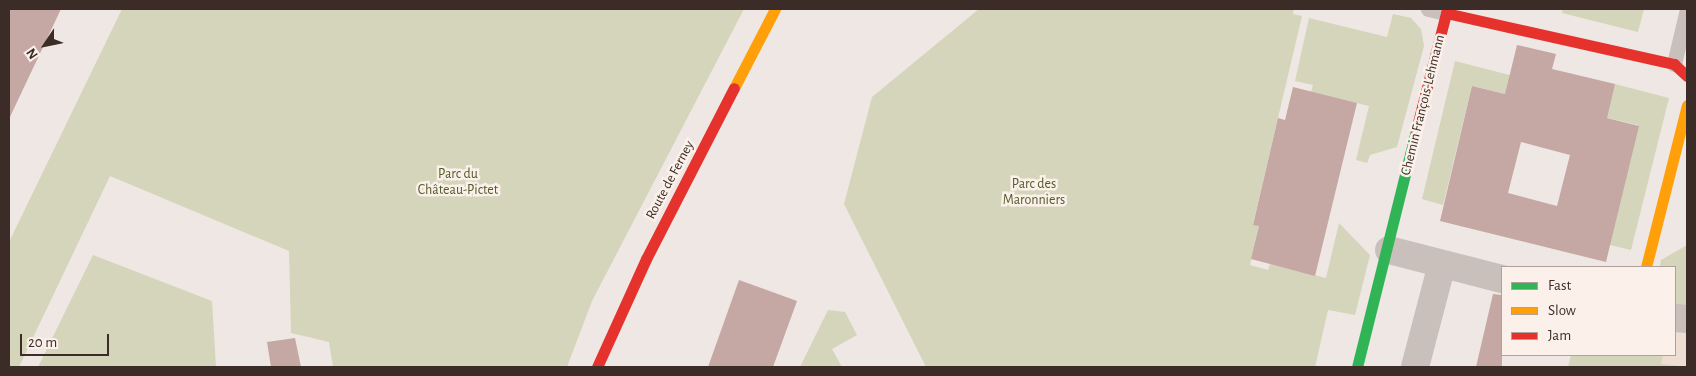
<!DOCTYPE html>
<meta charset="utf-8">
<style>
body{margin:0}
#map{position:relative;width:1696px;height:376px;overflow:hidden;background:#efe7e3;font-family:"Alegreya Sans",sans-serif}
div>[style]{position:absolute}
.green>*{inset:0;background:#d4d5bb}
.plaza>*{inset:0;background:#eeddd1}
.building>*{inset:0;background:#c5a7a3}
.lane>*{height:15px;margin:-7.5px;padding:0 7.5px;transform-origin:7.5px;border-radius:7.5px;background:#c9c0bb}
.street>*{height:28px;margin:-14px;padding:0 14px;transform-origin:14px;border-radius:14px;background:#c9c0bb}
.fast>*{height:11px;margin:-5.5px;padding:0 5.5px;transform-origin:5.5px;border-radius:5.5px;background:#30b455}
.slow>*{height:11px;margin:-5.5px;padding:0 5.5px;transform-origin:5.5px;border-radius:5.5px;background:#ff9f0a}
.jam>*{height:11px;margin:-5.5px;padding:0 5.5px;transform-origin:5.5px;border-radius:5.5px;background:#e5322d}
span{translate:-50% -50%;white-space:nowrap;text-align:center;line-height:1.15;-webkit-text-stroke:5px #fcf1ea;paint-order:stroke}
.street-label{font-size:14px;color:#3b2c28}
.park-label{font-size:14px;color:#505c2a}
.frame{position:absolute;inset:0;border:10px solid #3b2c28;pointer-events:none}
.legend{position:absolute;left:1501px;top:266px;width:175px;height:90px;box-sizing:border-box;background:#fcf1ea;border:1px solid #afa29c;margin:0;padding:6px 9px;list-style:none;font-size:15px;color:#3b2c28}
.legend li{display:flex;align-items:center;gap:10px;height:25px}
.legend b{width:25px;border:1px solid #afa29c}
.north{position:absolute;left:20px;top:20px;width:50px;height:50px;-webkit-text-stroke:4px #fcf1ea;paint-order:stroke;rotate:236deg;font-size:14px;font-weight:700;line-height:20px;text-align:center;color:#3b2c28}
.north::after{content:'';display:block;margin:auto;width:18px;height:22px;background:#3b2c28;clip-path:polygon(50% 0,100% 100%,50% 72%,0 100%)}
.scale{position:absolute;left:20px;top:334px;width:89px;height:22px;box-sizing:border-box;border:2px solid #3b2c28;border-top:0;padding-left:6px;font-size:15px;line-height:18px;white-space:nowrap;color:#3b2c28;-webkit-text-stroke:4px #fcf1ea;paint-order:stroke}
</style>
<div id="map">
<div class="green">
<div style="clip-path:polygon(122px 9px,744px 9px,592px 301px,567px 367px,333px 367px,329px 342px,291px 333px,289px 251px,110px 176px,19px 367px,9px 367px,9px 242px)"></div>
<div style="clip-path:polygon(979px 9px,1294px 9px,1293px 14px,1302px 16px,1253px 224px,1259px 226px,1250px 265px,1268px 270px,1270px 264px,1326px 278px,1339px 223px,1370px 255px,1355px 315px,1328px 310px,1315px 367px,926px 367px,844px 204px,872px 97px)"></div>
<div style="clip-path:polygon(1563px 9px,1644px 9px,1638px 32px,1562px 13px)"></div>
<div style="clip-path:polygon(1393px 14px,1411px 18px,1421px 29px,1424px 46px,1397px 147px,1370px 155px,1367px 163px,1356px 160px,1369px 106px,1311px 92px,1313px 85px,1295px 81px,1309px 18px,1387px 37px)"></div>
<div style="clip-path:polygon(1455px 61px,1572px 91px,1615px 84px,1669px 98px,1631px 250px,1610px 245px,1638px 125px,1472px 86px,1443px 205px,1422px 199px)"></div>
<div style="clip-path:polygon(1687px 245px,1687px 367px,1568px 367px,1571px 355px,1675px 355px,1675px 267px,1660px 267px,1661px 260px)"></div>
<div style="clip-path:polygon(93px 255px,212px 301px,216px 367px,38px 367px)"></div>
<div style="clip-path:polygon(828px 310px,845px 312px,857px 335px,832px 349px,842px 367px,800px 367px)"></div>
</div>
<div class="plaza">
<div style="clip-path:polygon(1675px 306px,1687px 307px,1687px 367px,1661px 364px,1663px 355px,1675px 355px)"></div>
</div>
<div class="building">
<div style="clip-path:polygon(9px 9px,61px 9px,9px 119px)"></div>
<div style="clip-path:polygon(evenodd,1517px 45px,1556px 54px,1552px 69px,1615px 84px,1607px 118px,1639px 126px,1606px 262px,1440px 221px,1472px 86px,1505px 94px,1517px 45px,1521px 142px,1570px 155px,1557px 206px,1508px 193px,1521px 142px)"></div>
<div style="clip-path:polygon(1293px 87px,1357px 103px,1315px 276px,1251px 259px,1259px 226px,1253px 225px,1278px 118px,1285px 120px)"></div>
<div style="clip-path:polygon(739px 280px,797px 301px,773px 367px,708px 367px)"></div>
<div style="clip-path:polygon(1493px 294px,1502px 295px,1502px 367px,1476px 367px)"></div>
<div style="clip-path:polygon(295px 338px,301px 367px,271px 367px,267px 342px)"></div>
</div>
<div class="lane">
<div style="left:1428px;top:9px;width:18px;rotate:13deg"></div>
<div style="left:1674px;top:64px;width:57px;rotate:-76.7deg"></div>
</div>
<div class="street">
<div style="left:1389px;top:250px;width:117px;rotate:14.4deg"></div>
<div style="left:1675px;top:318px;width:12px;rotate:5deg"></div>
<div style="left:1415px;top:367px;width:106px;rotate:-75.3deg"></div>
</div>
<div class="fast">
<div style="left:1357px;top:367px;width:244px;rotate:-76deg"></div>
</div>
<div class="slow">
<div style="left:734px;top:88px;width:89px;rotate:-62.6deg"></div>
<div style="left:1646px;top:267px;width:167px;rotate:-75.8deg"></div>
</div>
<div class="jam">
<div style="left:1416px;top:130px;width:121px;rotate:-75.6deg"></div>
<div style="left:1446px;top:13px;width:234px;rotate:12.6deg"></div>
<div style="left:1674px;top:64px;width:18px;rotate:43deg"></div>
<div style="left:597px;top:367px;width:119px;rotate:-65.6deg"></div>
<div style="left:646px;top:259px;width:192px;rotate:-62.8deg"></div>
</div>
<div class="street-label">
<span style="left:1423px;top:105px;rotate:-76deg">Chemin François-Lehmann</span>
<span style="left:670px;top:180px;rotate:-62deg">Route de Ferney</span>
</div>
<div class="park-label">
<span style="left:458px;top:182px">Parc du<br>Château-Pictet</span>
<span style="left:1034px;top:192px">Parc des<br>Maronniers</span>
</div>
<div class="frame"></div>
<ul class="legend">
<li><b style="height:6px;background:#30b455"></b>Fast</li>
<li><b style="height:6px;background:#ff9f0a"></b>Slow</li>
<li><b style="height:6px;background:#e5322d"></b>Jam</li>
</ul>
<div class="north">N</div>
<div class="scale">20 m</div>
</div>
